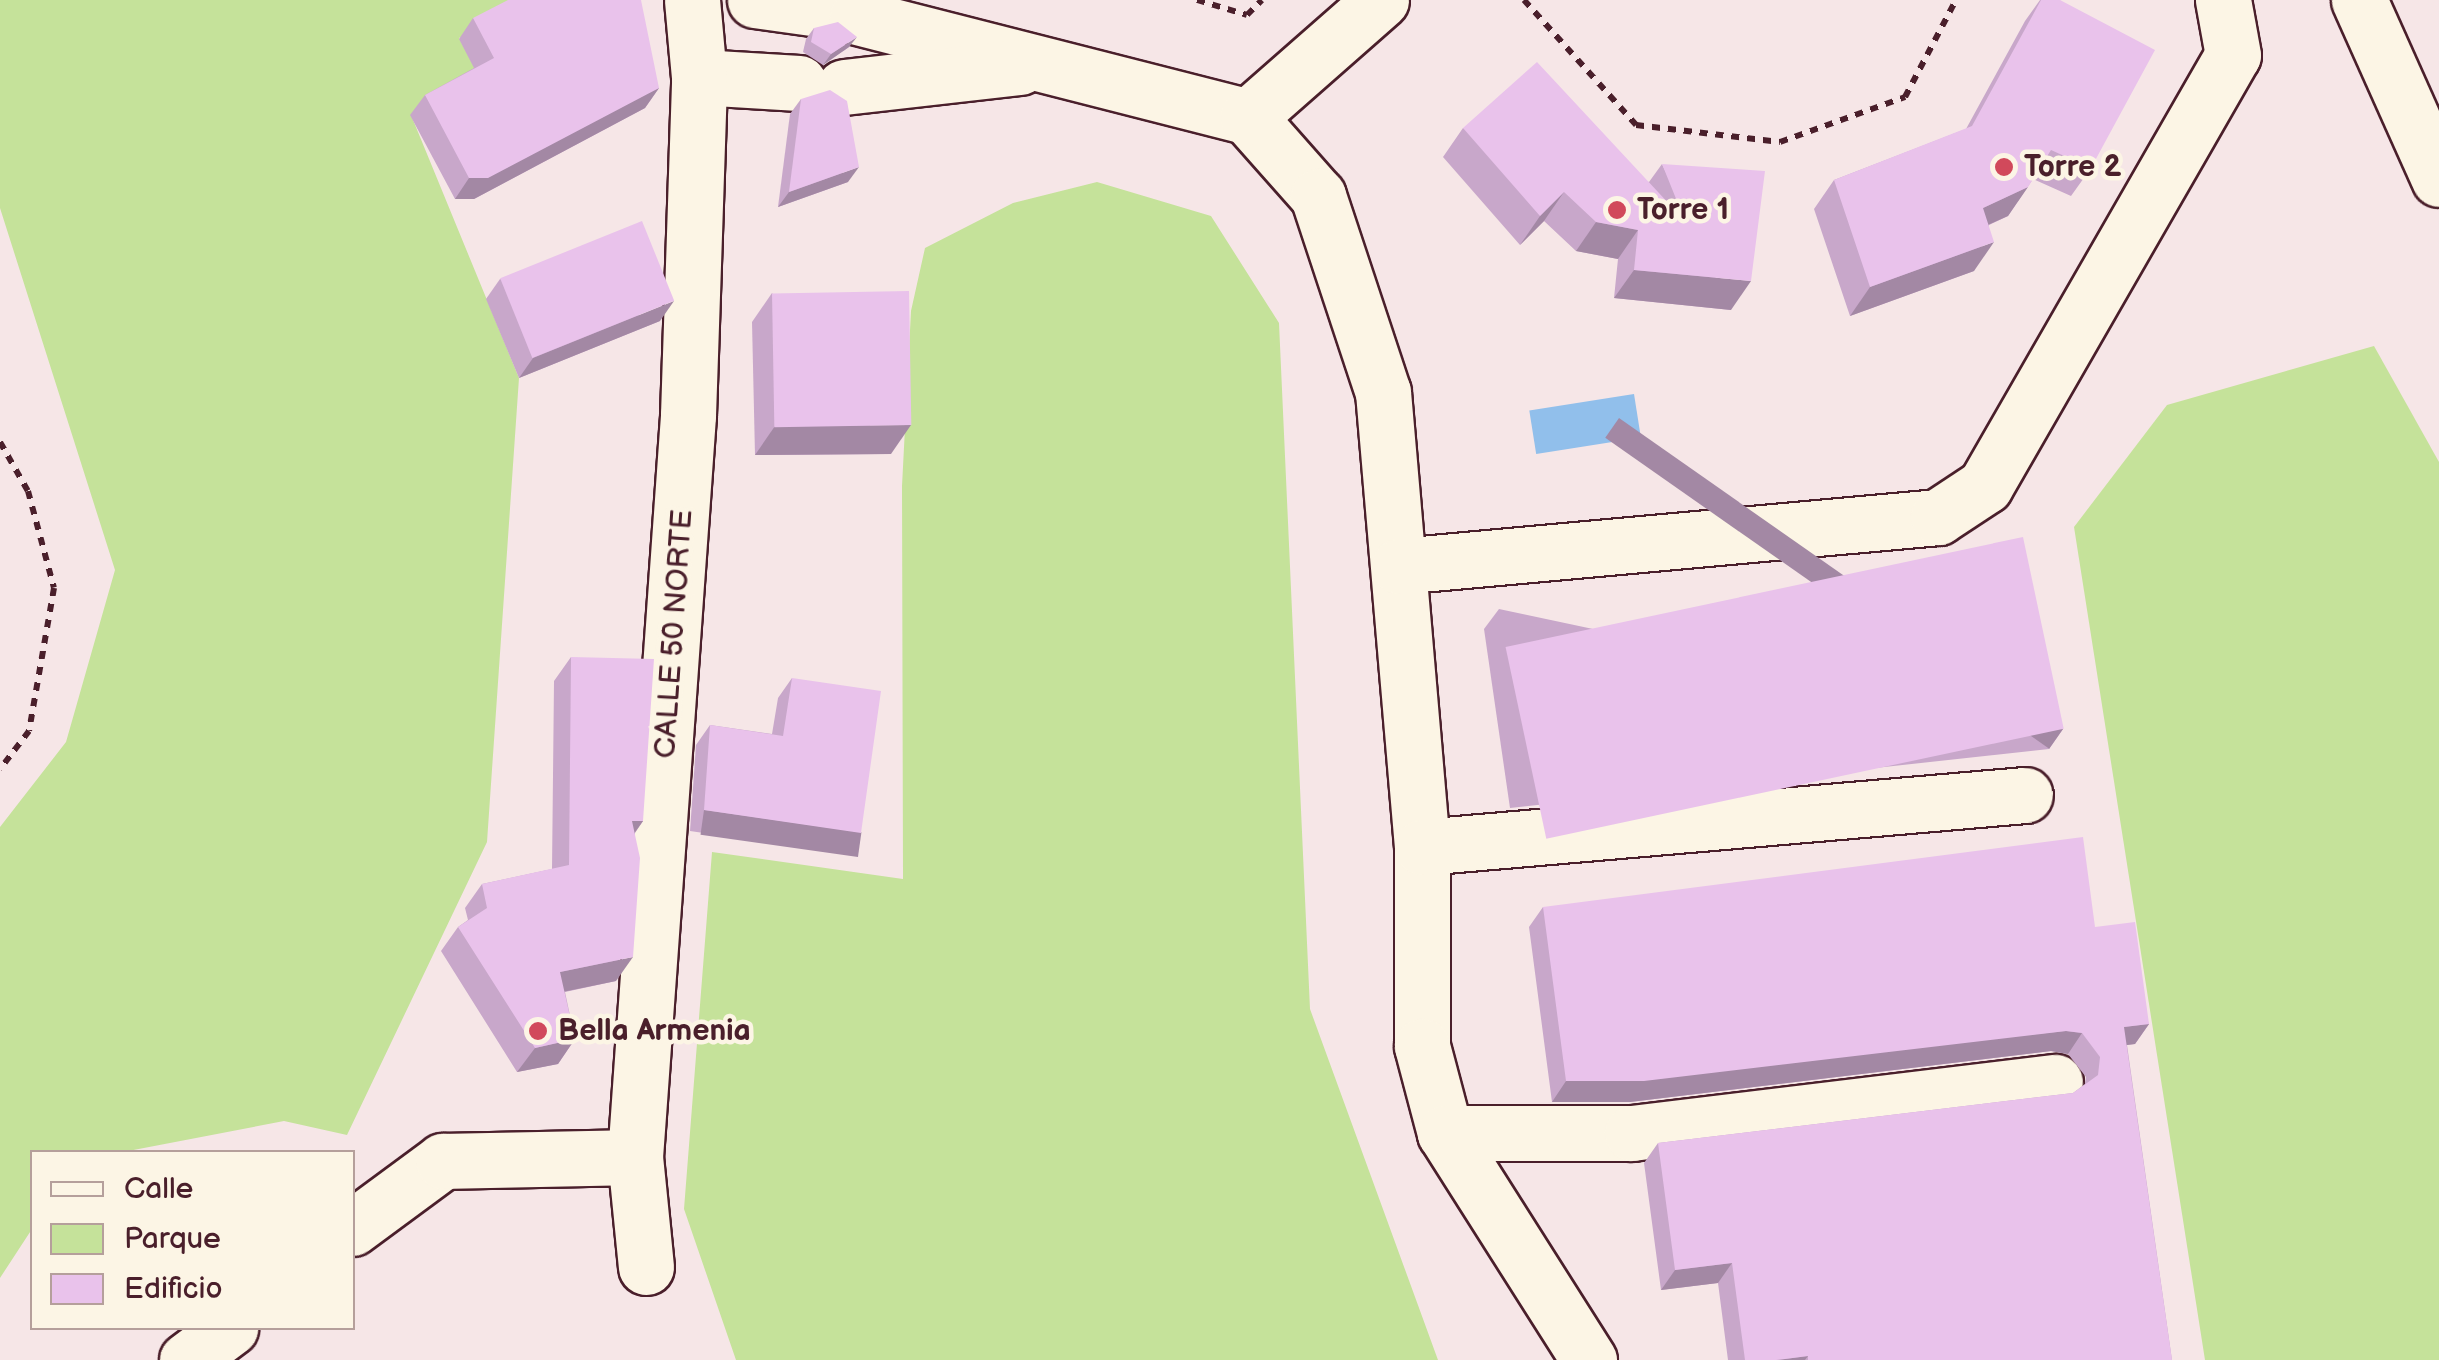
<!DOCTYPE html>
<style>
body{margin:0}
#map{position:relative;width:2439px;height:1360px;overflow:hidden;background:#f6e6e7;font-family:"Balsamiq Sans",sans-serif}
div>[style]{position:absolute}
.green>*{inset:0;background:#c5e29a}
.water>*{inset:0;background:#91bfeb;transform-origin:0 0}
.path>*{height:6px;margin-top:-3px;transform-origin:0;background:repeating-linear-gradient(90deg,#4a1f2b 0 8px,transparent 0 16px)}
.roads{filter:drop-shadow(2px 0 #4a1f2b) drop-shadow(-2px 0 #4a1f2b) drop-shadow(0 2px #4a1f2b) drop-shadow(0 -2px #4a1f2b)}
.minor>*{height:55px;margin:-27.5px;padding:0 27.5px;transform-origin:27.5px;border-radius:27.5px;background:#fcf5e5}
.wall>*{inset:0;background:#c8a7ca}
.shaded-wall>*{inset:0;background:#a388a4;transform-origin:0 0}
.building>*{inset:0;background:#e9c2eb;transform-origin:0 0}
.dots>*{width:28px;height:28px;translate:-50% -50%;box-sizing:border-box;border:5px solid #fcf5e5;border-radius:50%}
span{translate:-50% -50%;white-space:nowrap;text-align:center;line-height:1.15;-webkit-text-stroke:9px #fcf5e5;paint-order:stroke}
.poi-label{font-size:30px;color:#4a1f2b;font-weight:700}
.left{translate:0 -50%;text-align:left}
.street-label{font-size:30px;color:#4a1f2b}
.legend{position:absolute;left:30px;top:1150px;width:325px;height:180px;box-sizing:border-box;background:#fcf5e5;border:2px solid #b59f9b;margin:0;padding:12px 18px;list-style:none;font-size:30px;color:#4a1f2b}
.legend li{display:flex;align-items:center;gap:20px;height:50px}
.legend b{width:50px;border:2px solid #b59f9b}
</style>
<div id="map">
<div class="green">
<div style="clip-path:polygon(0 0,530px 0,459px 38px,480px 78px,411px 115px,519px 378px,487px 842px,347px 1135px,284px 1121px,123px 1152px,32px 1152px,32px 1229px,0 1278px,0 827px,66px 742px,115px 570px,0 208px)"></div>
<div style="clip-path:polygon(1097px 182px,1211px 216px,1279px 323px,1310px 1009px,1438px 1360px,736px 1360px,684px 1209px,712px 852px,903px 879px,902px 486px,911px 311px,925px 248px,1013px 203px)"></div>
<div style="clip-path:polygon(2374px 346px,2439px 462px,2439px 1360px,2205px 1360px,2074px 527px,2167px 405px)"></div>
</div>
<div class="water">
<div style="left:1634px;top:394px;width:44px;height:106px;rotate:81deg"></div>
</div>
<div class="path">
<div style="left:1197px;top:0;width:52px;rotate:16.7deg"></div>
<div style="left:1247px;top:15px;width:21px;rotate:-45deg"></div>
<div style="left:1524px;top:0;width:168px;rotate:48.1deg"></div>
<div style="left:1636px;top:125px;width:145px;rotate:6.7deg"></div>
<div style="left:1780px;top:142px;width:133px;rotate:-19.8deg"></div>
<div style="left:1905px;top:97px;width:110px;rotate:-62.3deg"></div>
<div style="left:0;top:442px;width:56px;rotate:60.3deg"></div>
<div style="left:28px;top:491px;width:100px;rotate:75deg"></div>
<div style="left:54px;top:588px;width:145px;rotate:99.9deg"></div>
<div style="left:29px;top:731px;width:48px;rotate:127.3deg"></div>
</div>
<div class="roads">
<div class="minor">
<div style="left:755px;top:0;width:59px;rotate:7.9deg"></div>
<div style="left:2359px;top:0;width:196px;rotate:65.9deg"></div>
<div style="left:857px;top:17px;width:404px;rotate:14.3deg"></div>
<div style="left:1248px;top:117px;width:106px;rotate:48.5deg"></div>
<div style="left:1318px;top:196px;width:206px;rotate:71.7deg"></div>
<div style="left:1383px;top:392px;width:457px;rotate:85.1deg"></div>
<div style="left:1422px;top:847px;width:199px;rotate:90deg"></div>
<div style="left:1422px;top:1046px;width:90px;rotate:75.2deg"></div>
<div style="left:1445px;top:1133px;width:269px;rotate:57.6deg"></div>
<div style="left:699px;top:77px;width:100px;rotate:3.4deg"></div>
<div style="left:844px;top:87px;width:177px;rotate:-6.5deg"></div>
<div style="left:1248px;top:117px;width:177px;rotate:-41.3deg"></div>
<div style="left:1399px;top:566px;width:541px;rotate:-5.19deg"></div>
<div style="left:1938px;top:517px;width:56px;rotate:-33.4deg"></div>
<div style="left:1985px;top:486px;width:497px;rotate:-60.1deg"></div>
<div style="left:2233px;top:55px;width:56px;rotate:-100.3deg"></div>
<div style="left:1422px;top:847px;width:605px;rotate:-4.93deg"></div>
<div style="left:1445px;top:1133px;width:187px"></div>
<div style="left:1632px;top:1133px;width:426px;rotate:-6.9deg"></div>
<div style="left:352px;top:1228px;width:113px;rotate:-36.4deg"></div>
<div style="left:443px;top:1161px;width:192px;rotate:-1.2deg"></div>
<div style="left:646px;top:1267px;width:111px;rotate:-95.7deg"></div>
<div style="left:635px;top:1157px;width:744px;rotate:-85.91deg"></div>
<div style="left:688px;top:415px;width:338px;rotate:-88.1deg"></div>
<div style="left:699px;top:77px;width:77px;rotate:-95.2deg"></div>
<div style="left:187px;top:1360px;width:54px;rotate:-36.7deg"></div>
</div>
</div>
<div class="wall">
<div style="clip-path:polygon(2040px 0,2060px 0,2091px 168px,2071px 196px,2033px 179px,2008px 216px,1989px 225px,1974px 271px,1850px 316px,1814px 209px,1834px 180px,1966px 129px,2025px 21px)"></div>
<div style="clip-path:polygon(473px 18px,659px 88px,645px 108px,474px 199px,455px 199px,410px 115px,425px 95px,474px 68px,459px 39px)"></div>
<div style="clip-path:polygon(814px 28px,849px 47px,823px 65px,803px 52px,806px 39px)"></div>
<div style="clip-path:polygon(801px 99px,848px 182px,778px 207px,790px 114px)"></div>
<div style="clip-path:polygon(1463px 128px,1649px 182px,1662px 164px,1731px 310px,1614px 298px,1618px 259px,1576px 251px,1544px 221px,1520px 245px,1443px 157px)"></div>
<div style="clip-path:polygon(500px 279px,660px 321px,519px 378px,486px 299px)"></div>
<div style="clip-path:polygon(772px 293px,891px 454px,755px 455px,752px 322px)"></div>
<div style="clip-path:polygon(1499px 609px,2063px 729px,2049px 749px,1510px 808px,1484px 629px)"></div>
<div style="clip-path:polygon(571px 657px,643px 821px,635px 833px,616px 981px,565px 992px,575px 1039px,558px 1064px,517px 1072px,441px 951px,458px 927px,468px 920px,465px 908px,482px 884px,552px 869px,554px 681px)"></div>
<div style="clip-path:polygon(792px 678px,847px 854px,690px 831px,696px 745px,710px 725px,772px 734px,778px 698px)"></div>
<div style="clip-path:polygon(1543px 907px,2095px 927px,2149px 1024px,2135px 1044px,2127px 1045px,2172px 1360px,1728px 1360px,1718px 1283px,1661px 1290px,1644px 1163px,1658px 1143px,2073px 1093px,2085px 1084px,2086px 1077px,2068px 1054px,2051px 1051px,1630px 1102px,1552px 1102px,1529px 927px)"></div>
</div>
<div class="shaded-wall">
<div style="clip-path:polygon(857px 37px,849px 47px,823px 65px,831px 54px)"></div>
<div style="clip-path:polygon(659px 88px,645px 108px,474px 199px,455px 199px,469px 178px)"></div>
<div style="clip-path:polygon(859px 167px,848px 182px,778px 207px,789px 192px)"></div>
<div style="clip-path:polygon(2028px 187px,2008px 216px,1963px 236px,1983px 208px)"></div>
<div style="clip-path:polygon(1564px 192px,1544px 221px,1520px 245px,1540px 216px)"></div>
<div style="clip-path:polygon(1596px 222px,1638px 230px,1618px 259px,1576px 251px)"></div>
<div style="clip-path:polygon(1994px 242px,1974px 271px,1850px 316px,1870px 287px)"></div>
<div style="clip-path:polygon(1634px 270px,1751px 281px,1731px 310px,1614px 298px)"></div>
<div style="clip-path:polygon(674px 301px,660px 321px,519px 378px,533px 358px)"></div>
<div style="clip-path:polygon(911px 425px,891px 454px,755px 455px,775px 426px)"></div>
<div style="left:2063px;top:729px;width:24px;height:542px;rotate:125deg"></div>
<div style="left:704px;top:810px;width:159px;height:25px;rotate:8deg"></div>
<div style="clip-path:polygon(632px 821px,643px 821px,626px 845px)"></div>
<div style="clip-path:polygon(633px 957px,616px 981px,543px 996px,560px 972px)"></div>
<div style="clip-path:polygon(2149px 1024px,2135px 1044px,2110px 1047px,2124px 1027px)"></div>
<div style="clip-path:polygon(2066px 1031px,2082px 1033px,2068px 1054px,2051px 1051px,1630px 1102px,1552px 1102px,1566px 1081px)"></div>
<div style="clip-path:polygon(575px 1039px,558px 1064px,517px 1072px,535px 1048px)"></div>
<div style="clip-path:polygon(1732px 1263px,1718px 1283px,1661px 1290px,1675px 1270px)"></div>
<div style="clip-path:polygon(1808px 1356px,1805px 1360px,1776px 1360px)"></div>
</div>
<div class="building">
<div style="clip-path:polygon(508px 0,641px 0,659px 88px,488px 178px,469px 178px,425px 95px,494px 58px,473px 18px)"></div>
<div style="clip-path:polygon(2041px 0,2060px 0,2155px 50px,2091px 168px,2051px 150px,2028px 187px,1983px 208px,1994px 242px,1870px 287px,1834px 180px,1972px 126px)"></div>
<div style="clip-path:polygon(838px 22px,857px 37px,831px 54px,811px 42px,814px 28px)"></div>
<div style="clip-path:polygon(1537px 62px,1685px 221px,1662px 164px,1765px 171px,1751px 281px,1634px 270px,1638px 230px,1596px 222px,1564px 192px,1540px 216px,1463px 128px)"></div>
<div style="clip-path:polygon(830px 90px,847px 101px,859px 167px,789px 192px,801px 99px)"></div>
<div style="left:642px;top:221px;width:86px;height:153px;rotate:68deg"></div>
<div style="left:909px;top:291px;width:134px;height:137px;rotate:89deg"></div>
<div style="left:2023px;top:537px;width:196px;height:529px;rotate:78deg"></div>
<div style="clip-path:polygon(571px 657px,654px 659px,643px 821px,632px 821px,640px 858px,633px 957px,560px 972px,575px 1039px,535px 1048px,458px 927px,487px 908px,482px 884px,569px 865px)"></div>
<div style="clip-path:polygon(792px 678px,881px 691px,861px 833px,704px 810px,710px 725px,783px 736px)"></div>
<div style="clip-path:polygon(2083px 837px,2095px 927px,2135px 922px,2149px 1024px,2124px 1027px,2172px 1360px,1808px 1360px,1808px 1356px,1776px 1360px,1745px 1360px,1732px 1263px,1675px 1270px,1658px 1143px,2073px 1093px,2098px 1075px,2100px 1057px,2082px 1033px,2066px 1031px,1644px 1081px,1566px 1081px,1543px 907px)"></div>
</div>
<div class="dots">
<div style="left:2004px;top:167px;background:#d1495b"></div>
<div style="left:1617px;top:210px;background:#d1495b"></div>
<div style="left:538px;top:1031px;background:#d1495b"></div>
</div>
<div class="poi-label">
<span class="left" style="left:2024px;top:167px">Torre 2</span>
<span class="left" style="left:1637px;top:210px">Torre 1</span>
<span class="left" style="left:558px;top:1031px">Bella Armenia</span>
</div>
<div class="street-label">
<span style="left:674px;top:634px;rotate:-86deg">CALLE 50 NORTE</span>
</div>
<ul class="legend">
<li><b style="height:12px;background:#fcf5e5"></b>Calle</li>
<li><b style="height:28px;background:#c5e29a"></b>Parque</li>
<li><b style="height:28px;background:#e9c2eb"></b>Edificio</li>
</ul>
</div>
